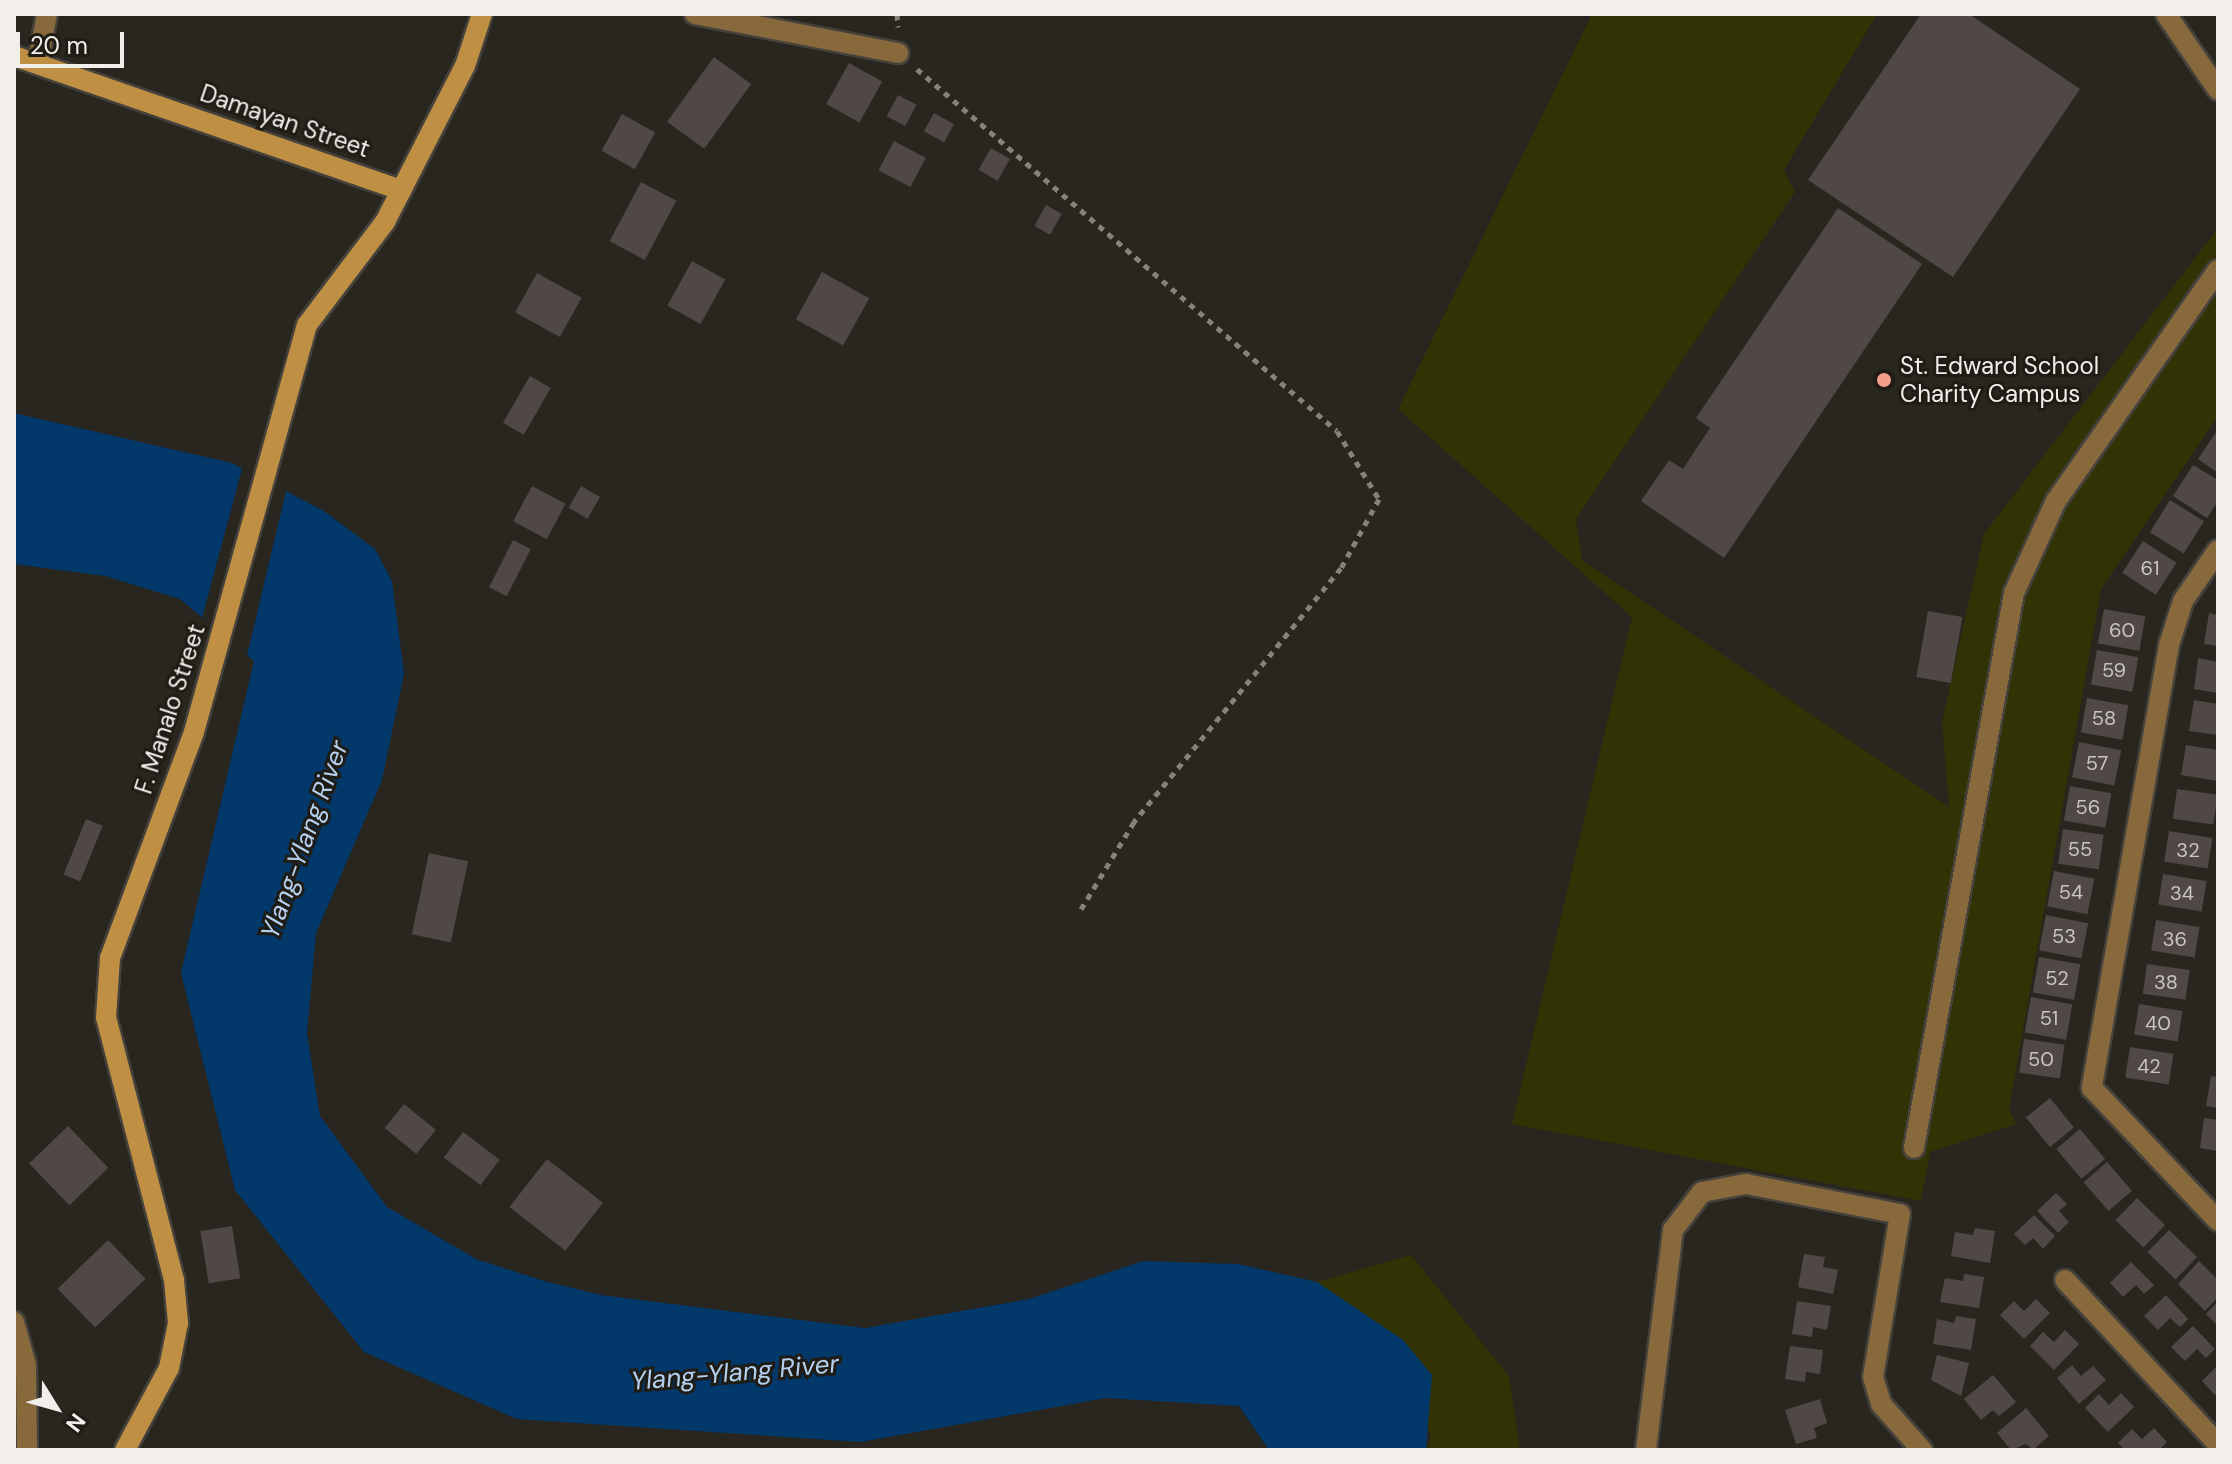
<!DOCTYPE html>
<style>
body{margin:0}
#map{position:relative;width:2232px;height:1464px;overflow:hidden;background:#29251f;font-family:"DM Sans",sans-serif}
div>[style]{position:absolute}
.green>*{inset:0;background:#313305}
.water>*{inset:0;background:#02386a}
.pier>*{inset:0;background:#29251f}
.building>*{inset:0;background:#504844;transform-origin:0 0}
.path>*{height:5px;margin-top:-2.5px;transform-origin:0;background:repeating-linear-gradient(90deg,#85827c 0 6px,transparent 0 12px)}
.roads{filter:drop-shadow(2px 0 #45413c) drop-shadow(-2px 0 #45413c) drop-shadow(0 2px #45413c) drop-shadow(0 -2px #45413c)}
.street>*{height:20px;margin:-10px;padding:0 10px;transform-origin:10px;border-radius:10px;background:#87693c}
.secondary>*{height:20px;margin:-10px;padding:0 10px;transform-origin:10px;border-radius:10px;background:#bf8f43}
.dots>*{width:22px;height:22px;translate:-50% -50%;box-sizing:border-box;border:4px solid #1f1c15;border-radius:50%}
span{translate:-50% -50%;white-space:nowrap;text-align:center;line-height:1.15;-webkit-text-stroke:6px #1f1c15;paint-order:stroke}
.number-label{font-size:20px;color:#cac5c1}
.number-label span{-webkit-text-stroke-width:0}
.street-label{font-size:24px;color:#f2efeb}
.poi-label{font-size:24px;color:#f2efeb}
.left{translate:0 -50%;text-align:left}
.water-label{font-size:26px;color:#b5d0ef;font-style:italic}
.frame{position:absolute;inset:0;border:16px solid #f2efeb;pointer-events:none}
.north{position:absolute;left:16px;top:1368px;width:80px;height:80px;-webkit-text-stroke:6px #1f1c15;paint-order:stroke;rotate:127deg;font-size:22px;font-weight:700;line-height:32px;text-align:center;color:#f2efeb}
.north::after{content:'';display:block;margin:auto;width:28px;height:36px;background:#f2efeb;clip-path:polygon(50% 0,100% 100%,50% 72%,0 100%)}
.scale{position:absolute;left:16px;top:32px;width:108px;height:36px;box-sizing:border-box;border:4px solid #f2efeb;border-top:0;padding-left:10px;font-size:24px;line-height:28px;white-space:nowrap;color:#f2efeb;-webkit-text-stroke:6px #1f1c15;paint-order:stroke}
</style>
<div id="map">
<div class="green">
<div style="clip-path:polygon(1592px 14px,1877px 14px,1784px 170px,1795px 192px,1576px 519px,1582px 560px,1949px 807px,1942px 722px,1984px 534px,2218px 228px,2218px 416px,2101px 589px,2009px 1109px,2016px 1124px,1930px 1152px,1921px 1201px,1512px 1124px,1632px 617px,1398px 409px)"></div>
<div style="clip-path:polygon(1411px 1255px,1509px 1376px,1520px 1450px,1426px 1450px,1431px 1438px,1403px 1340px,1317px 1282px)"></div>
</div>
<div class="water">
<div style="clip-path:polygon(14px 413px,232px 463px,324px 511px,375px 549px,392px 581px,404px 674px,382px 780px,316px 933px,307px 1033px,320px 1116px,387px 1207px,476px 1259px,544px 1281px,601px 1295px,865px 1328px,1029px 1299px,1143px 1261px,1238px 1264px,1317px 1282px,1403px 1340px,1432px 1375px,1426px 1450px,1269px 1450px,1239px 1406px,1106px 1398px,861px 1442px,517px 1419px,364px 1352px,235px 1190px,181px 973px,254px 661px,180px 599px,105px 576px,14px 564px)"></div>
</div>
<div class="pier">
<div style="clip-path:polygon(243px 465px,287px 487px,246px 660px,201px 622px)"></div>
</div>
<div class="building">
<div style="clip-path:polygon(1921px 14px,1969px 14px,2080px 89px,1953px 277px,1808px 180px)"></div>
<div style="left:714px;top:57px;width:46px;height:80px;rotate:36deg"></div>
<div style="left:849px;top:63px;width:38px;height:47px;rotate:29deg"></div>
<div style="left:898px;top:95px;width:21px;height:24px;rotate:28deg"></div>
<div style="left:934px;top:113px;width:23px;height:21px;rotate:29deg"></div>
<div style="left:622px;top:114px;width:38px;height:42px;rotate:29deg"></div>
<div style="left:894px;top:141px;width:36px;height:33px;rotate:28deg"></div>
<div style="left:991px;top:148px;width:22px;height:25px;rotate:30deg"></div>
<div style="left:641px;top:182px;width:40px;height:67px;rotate:28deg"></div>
<div style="left:1046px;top:205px;width:18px;height:24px;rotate:29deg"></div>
<div style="clip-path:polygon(1838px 208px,1922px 264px,1724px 558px,1641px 501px,1669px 460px,1683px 469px,1710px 428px,1696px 418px)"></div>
<div style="left:692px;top:261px;width:38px;height:51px;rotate:29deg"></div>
<div style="left:822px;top:272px;width:54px;height:54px;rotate:29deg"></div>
<div style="left:537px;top:273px;width:51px;height:45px;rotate:29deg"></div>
<div style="left:530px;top:376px;width:24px;height:54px;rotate:30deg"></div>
<div style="clip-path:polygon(2218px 429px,2218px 473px,2198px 459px)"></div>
<div style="clip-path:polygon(2193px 465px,2218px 480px,2218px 501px,2207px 518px,2173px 496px)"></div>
<div style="left:532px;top:486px;width:38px;height:40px;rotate:28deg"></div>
<div style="left:581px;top:486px;width:22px;height:25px;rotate:30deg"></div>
<div style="left:2170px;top:500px;width:40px;height:38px;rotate:32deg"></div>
<div style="left:513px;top:540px;width:20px;height:53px;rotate:27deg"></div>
<div style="left:2143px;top:541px;width:40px;height:38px;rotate:33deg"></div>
<div style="left:2104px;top:609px;width:42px;height:35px;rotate:10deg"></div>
<div style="left:1928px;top:611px;width:35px;height:67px;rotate:10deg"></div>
<div style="clip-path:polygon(2209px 613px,2218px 615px,2218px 646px,2204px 644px)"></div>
<div style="left:2097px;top:650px;width:42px;height:35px;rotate:10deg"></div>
<div style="clip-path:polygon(2198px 658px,2218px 662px,2218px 693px,2194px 689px)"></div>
<div style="left:2087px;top:698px;width:42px;height:35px;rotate:10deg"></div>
<div style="clip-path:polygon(2194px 700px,2218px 704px,2218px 735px,2189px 731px)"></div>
<div style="left:2079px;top:742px;width:43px;height:36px;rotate:11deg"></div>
<div style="clip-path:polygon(2186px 745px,2218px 750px,2218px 781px,2181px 775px)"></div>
<div style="left:2070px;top:786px;width:42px;height:35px;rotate:10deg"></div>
<div style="left:2177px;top:789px;width:41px;height:30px;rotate:8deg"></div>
<div style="left:86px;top:819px;width:18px;height:60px;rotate:22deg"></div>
<div style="left:2063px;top:829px;width:41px;height:35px;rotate:8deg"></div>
<div style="left:2169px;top:831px;width:44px;height:31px;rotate:9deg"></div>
<div style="left:429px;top:853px;width:40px;height:83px;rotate:12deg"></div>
<div style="left:2054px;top:871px;width:41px;height:36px;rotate:11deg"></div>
<div style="left:2163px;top:874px;width:44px;height:31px;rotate:9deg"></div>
<div style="left:2046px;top:915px;width:43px;height:36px;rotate:11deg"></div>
<div style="left:2156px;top:920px;width:44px;height:31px;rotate:9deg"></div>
<div style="left:2039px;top:957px;width:42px;height:36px;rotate:10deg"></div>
<div style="left:2147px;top:964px;width:43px;height:30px;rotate:8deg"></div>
<div style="left:2031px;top:997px;width:42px;height:36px;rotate:10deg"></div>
<div style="left:2139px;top:1004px;width:44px;height:31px;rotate:9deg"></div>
<div style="left:2024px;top:1039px;width:41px;height:34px;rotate:8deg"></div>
<div style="left:2130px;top:1047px;width:44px;height:31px;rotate:9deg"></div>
<div style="clip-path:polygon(2211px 1076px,2218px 1077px,2218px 1108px,2206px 1106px)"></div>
<div style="left:2050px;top:1098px;width:38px;height:31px;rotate:51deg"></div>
<div style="left:404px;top:1104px;width:41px;height:31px;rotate:39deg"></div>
<div style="clip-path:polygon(2204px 1118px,2218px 1120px,2218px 1151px,2200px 1148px)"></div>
<div style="left:68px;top:1126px;width:58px;height:54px;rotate:46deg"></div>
<div style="left:2080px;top:1129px;width:39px;height:31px;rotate:50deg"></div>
<div style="left:463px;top:1132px;width:46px;height:32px;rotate:37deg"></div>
<div style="left:547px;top:1159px;width:71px;height:61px;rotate:38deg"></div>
<div style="left:2107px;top:1162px;width:38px;height:31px;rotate:49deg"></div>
<div style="clip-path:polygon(2056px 1193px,2067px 1204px,2059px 1211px,2069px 1222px,2058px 1233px,2037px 1211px)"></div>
<div style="left:2137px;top:1198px;width:39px;height:31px;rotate:44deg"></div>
<div style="clip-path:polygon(2034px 1215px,2055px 1236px,2043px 1249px,2033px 1238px,2025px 1245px,2014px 1234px)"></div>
<div style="left:232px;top:1226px;width:53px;height:32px;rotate:81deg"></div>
<div style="clip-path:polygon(1975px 1228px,1995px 1231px,1990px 1263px,1951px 1256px,1955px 1232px,1973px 1235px)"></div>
<div style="left:2169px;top:1230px;width:39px;height:31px;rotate:44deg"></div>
<div style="left:108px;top:1240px;width:54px;height:70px;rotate:46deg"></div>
<div style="clip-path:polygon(1804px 1254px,1825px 1257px,1823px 1267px,1838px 1270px,1833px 1294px,1798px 1287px)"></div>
<div style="clip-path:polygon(2199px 1261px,2218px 1280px,2218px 1297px,2205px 1311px,2178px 1284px)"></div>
<div style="clip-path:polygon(2131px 1262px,2154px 1285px,2144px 1294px,2136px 1285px,2123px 1297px,2110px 1283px)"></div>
<div style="clip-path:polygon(1964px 1274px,1984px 1277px,1979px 1308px,1940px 1302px,1945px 1278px,1963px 1281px)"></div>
<div style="clip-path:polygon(2166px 1295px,2188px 1319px,2180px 1327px,2170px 1318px,2158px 1330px,2144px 1316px)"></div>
<div style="clip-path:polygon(2036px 1299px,2050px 1313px,2024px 1339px,2000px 1315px,2014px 1301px,2024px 1311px)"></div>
<div style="clip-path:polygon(1797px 1301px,1831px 1306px,1827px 1330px,1813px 1327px,1812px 1337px,1792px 1334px)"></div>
<div style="clip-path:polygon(2218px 1301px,2218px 1326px,2206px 1314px)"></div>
<div style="clip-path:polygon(1956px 1316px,1976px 1319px,1971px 1350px,1933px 1344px,1937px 1319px,1954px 1323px)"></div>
<div style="clip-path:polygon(2193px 1326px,2215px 1349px,2206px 1358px,2197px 1349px,2185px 1361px,2171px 1347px)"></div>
<div style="clip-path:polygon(2065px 1330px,2079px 1344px,2054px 1370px,2030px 1346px,2043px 1332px,2054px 1342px)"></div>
<div style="clip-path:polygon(1790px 1346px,1823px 1350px,1820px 1374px,1806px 1372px,1805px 1382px,1785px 1379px)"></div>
<div style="clip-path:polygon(1937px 1355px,1969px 1363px,1961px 1396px,1931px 1380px)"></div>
<div style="clip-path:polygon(2072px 1365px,2081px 1376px,2093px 1366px,2106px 1380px,2079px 1404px,2057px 1378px)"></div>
<div style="clip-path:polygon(2218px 1365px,2218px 1392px,2215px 1395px,2202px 1381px)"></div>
<div style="clip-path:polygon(1993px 1375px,2016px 1402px,1999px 1416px,1993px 1410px,1981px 1420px,1964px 1399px)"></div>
<div style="clip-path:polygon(2121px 1393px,2134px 1407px,2108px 1432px,2085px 1408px,2099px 1394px,2109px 1405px)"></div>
<div style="clip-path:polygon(1820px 1399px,1827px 1423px,1814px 1428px,1817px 1438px,1796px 1444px,1785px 1410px)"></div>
<div style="clip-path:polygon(2026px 1408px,2049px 1436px,2033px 1450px,2026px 1444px,2011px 1450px,1997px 1433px)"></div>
<div style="clip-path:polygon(2154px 1428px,2167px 1442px,2159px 1450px,2125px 1450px,2118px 1443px,2132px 1429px,2142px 1439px)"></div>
</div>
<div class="path">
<div style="left:897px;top:14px;width:13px;rotate:86deg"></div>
<div style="left:917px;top:69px;width:554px;rotate:40.76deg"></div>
<div style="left:1337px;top:431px;width:80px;rotate:58.3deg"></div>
<div style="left:1379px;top:499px;width:79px;rotate:118.8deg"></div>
<div style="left:1341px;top:568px;width:328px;rotate:129.2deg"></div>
<div style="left:1134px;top:822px;width:102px;rotate:121.3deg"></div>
</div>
<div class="roads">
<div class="street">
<div style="left:695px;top:14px;width:207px;rotate:10.9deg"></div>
<div style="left:2166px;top:14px;width:92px;rotate:55.6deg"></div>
<div style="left:38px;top:62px;width:49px;rotate:-79.4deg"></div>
<div style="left:2218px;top:550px;width:62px;rotate:124.5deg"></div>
<div style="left:2183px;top:601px;width:46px;rotate:107.7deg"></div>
<div style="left:2169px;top:645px;width:450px;rotate:99.9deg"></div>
<div style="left:2092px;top:1088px;width:183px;rotate:46.5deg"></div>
<div style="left:1914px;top:1148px;width:564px;rotate:-79.79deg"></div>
<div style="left:2014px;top:593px;width:101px;rotate:-65.5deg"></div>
<div style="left:2056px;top:501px;width:282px;rotate:-55deg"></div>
<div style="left:2065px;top:1280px;width:224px;rotate:47deg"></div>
<div style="left:14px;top:1322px;width:45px;rotate:74.4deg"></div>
<div style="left:26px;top:1365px;width:85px;rotate:89.3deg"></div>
<div style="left:1646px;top:1450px;width:222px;rotate:-83deg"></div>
<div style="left:1673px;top:1230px;width:48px;rotate:-52.7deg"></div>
<div style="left:1702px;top:1192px;width:45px;rotate:-10.3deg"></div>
<div style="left:1746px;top:1184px;width:157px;rotate:11deg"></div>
<div style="left:1900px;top:1214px;width:165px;rotate:99.4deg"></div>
<div style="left:1873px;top:1377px;width:28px;rotate:73deg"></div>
<div style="left:1881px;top:1404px;width:62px;rotate:48.3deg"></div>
</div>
<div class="secondary">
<div style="left:14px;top:56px;width:410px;rotate:19.1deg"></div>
<div style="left:125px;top:1450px;width:93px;rotate:-61.8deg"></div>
<div style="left:169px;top:1368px;width:46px;rotate:-78.7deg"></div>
<div style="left:178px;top:1323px;width:43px;rotate:-95.3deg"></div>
<div style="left:174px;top:1280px;width:271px;rotate:-104.5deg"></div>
<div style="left:106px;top:1018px;width:60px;rotate:-86.2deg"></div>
<div style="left:110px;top:958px;width:241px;rotate:-69.6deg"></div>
<div style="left:194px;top:732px;width:422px;rotate:-74.5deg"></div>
<div style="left:307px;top:325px;width:129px;rotate:-52.9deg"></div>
<div style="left:385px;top:222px;width:175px;rotate:-62.9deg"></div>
<div style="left:465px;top:66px;width:55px;rotate:-71.9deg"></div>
</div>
</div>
<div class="dots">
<div style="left:1884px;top:380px;background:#f49e87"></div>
</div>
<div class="number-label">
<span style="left:2150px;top:568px">61</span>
<span style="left:2122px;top:630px">60</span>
<span style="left:2114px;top:670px">59</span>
<span style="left:2104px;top:718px">58</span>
<span style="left:2097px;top:763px">57</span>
<span style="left:2088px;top:807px">56</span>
<span style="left:2080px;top:849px">55</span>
<span style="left:2188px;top:850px">32</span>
<span style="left:2071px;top:892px">54</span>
<span style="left:2182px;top:893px">34</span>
<span style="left:2064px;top:936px">53</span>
<span style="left:2175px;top:939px">36</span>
<span style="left:2057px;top:978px">52</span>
<span style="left:2166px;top:982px">38</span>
<span style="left:2049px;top:1018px">51</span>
<span style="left:2158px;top:1023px">40</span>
<span style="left:2041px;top:1059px">50</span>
<span style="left:2149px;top:1066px">42</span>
</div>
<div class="street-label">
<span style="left:285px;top:121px;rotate:19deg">Damayan Street</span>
<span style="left:170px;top:709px;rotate:-72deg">F. Manalo Street</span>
</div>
<div class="poi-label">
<span class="left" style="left:1900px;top:380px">St. Edward School<br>Charity Campus</span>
</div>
<div class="water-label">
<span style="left:305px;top:840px;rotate:-70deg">Ylang-Ylang River</span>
<span style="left:735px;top:1373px;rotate:-5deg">Ylang-Ylang River</span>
</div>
<div class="frame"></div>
<div class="north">N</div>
<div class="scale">20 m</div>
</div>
